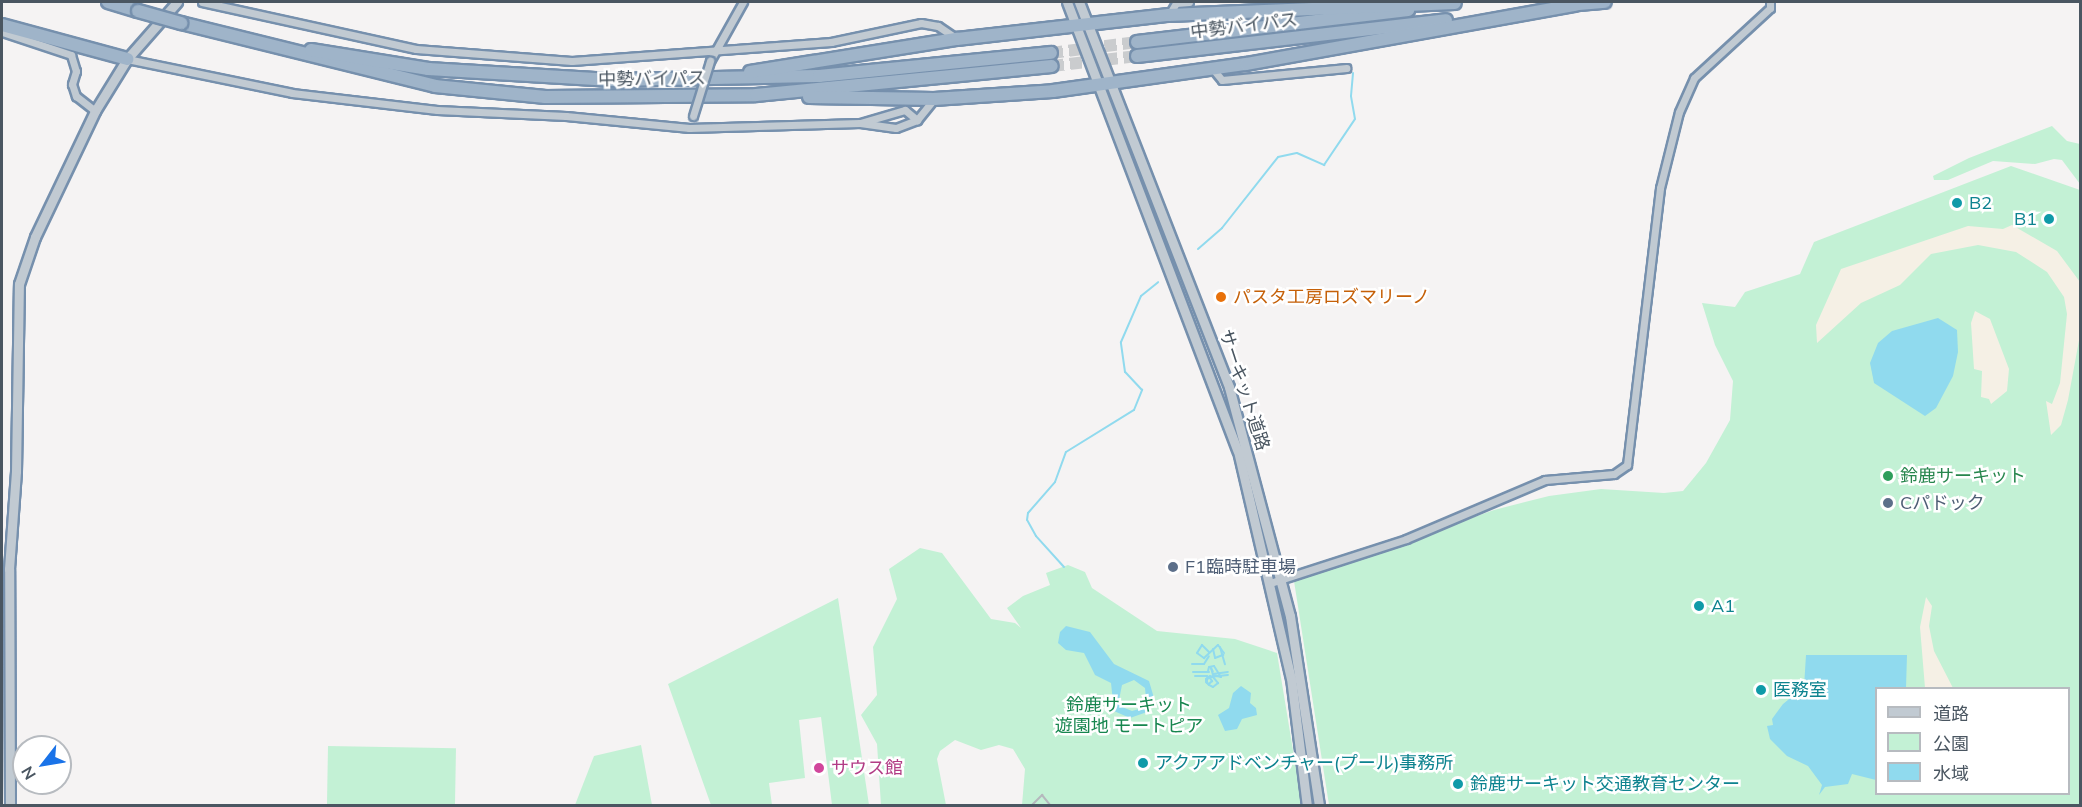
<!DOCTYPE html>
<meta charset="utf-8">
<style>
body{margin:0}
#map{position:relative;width:2082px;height:807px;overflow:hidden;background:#f5f3f3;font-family:Mulish,"Noto Sans JP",sans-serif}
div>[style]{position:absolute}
.green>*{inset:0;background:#c3f1d5;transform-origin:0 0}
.sand>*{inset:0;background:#f5f0e5}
.water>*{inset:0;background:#90daee}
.stream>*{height:2px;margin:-1px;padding:0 1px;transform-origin:1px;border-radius:1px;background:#90daee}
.trunk-tunnel>*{height:12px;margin-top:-6px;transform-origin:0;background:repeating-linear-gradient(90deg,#caccce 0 12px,transparent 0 18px)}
.roads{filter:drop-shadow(2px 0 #7690ad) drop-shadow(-2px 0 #7690ad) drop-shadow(0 2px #7690ad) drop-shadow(0 -2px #7690ad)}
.minor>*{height:7px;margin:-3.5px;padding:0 3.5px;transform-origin:3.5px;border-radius:3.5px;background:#c1cad2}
.tertiary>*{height:9px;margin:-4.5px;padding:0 4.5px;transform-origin:4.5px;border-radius:4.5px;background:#c1cad2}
.trunk>*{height:12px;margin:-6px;padding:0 6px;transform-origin:6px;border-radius:6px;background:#9fb4c9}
.rail>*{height:2px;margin:-1px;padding:0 1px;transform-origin:1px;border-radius:1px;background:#b5b8bd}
.bridges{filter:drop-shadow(2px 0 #7690ad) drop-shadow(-2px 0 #7690ad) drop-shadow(0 2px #7690ad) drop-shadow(0 -2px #7690ad)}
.minor-bridge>*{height:7px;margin:-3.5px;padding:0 3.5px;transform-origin:3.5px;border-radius:3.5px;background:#c1cad2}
.trunk-bridge>*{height:12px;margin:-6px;padding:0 6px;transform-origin:6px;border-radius:6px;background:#9fb4c9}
.dots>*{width:16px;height:16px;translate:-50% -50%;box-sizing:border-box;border:3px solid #fff;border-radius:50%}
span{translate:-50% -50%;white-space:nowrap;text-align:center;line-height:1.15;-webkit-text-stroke:5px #fff;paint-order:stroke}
.street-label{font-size:18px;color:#4a5661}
.culture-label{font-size:18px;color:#0d838f}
.left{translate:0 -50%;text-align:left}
.right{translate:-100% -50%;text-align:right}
.food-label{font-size:18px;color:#c56008}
.leisure-label{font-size:18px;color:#27864d}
.service-label{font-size:18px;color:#4e5e75}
.park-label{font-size:18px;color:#17864f}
.hotel-label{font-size:18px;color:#b23c85}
.frame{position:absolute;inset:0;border:3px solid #4a5661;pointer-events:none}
.legend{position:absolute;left:1875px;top:687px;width:195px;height:108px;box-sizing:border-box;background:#fff;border:2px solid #b7bbc0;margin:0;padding:8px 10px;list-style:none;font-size:18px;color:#4a5661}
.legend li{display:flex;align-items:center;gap:12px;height:30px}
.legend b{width:30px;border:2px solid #b7bbc0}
.north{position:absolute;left:12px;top:735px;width:60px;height:60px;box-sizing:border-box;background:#fff;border:2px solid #b7bbc0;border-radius:50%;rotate:239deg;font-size:16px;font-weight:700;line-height:24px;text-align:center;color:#4a5661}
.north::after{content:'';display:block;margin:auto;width:21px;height:27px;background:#1a73e8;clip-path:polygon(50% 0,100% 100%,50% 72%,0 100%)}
</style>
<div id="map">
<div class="green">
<div style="clip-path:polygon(2052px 126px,2067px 141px,2080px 144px,2080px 184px,2062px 160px,2054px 159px,2035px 164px,1993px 161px,1948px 180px,1934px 180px,1933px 176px,1969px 158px)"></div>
<div style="clip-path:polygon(evenodd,2011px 166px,2080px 190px,2080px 805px,1329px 805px,1294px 581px,1494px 510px,1549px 496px,1601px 489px,1664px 493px,1683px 491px,1706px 463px,1730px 420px,1733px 381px,1715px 345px,1702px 303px,1735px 307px,1745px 292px,1800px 274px,1814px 242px,2011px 166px,1876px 688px,2068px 688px,2068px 794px,1876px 794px,1876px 688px)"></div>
<div style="clip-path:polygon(920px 548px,942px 553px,991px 619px,1015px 623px,1021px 628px,1007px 608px,1023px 596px,1050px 585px,1046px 573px,1068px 565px,1085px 572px,1092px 588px,1157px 631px,1235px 639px,1277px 653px,1302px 805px,1022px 805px,1025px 769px,1013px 749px,999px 745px,981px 750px,955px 740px,940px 751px,937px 759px,946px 805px,881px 805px,877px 744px,861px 715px,877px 695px,873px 647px,897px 599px,889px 569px)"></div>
<div style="clip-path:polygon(838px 598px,869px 805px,832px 805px,821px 717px,799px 720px,805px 778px,769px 783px,772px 805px,711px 805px,668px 684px)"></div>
<div style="clip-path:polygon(641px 745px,652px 805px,575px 805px,594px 756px)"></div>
<div style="left:328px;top:746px;width:128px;height:59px;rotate:1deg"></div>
</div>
<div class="sand">
<div style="clip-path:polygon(2012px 225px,2057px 251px,2080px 282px,2080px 335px,2068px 400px,2061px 425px,2051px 435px,2046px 401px,2052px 404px,2060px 383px,2067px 314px,2064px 297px,2047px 272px,2016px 252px,1978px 245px,1931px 254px,1900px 285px,1861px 303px,1817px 343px,1816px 325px,1841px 269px,1968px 226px,2003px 229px)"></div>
<div style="clip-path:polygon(1975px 311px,1990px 319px,2009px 369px,2007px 391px,1991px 404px,1989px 399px,1981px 397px,1982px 371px,1974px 369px,1971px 323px)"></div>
<div style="clip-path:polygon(1926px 597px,1932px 606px,1929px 626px,1934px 651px,1953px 688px,1925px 688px,1920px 627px)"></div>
</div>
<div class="water">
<div style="clip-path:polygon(1938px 318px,1957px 330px,1958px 352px,1953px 376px,1936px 408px,1925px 416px,1874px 383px,1870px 363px,1878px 343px,1892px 331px)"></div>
<div style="clip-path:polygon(evenodd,1066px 626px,1090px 632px,1114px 664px,1149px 681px,1154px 698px,1147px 712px,1130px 718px,1114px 711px,1111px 683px,1095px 675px,1084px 653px,1066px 650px,1058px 643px,1060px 632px,1066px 626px,1134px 680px,1145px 688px,1146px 699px,1139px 709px,1132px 711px,1122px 707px,1119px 700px,1122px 685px,1134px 680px)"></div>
<div style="clip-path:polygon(1806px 655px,1907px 655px,1906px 688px,1876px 688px,1876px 780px,1852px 774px,1848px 784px,1825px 787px,1819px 795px,1822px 785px,1808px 766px,1787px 756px,1770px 739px,1767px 726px,1773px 725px,1772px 719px,1783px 704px,1804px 687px)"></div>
<div style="clip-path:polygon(1241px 686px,1251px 693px,1250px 703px,1256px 708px,1257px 715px,1242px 719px,1237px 729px,1225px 731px,1218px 715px,1229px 708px,1233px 693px)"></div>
</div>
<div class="stream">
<div style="left:1198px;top:249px;width:32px;rotate:-41deg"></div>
<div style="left:1222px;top:228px;width:90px;rotate:-51.7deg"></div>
<div style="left:1278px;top:157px;width:19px;rotate:-12deg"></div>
<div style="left:1297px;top:153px;width:30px;rotate:24deg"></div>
<div style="left:1324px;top:165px;width:55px;rotate:-56deg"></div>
<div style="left:1355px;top:119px;width:23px;rotate:-100deg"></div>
<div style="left:1351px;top:96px;width:23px;rotate:-85deg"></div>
<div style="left:1064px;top:567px;width:42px;rotate:-132.1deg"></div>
<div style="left:1036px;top:536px;width:18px;rotate:-119deg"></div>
<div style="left:1027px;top:520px;width:7px;rotate:-82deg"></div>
<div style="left:1028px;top:513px;width:41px;rotate:-48.9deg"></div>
<div style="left:1055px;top:482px;width:32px;rotate:-70deg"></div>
<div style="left:1066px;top:452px;width:80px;rotate:-31.7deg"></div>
<div style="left:1134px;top:410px;width:22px;rotate:-68deg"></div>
<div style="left:1142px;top:390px;width:25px;rotate:-133deg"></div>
<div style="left:1125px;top:372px;width:30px;rotate:-98deg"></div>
<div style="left:1121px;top:342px;width:50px;rotate:-66.5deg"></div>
<div style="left:1141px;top:296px;width:22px;rotate:-39deg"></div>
<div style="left:1220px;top:647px;width:18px;rotate:74deg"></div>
<div style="left:1213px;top:649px;width:9px;rotate:77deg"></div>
<div style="left:1215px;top:658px;width:9px;rotate:-21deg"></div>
<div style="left:1209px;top:652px;width:10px;rotate:-135deg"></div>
<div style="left:1202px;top:645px;width:9px;rotate:122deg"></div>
<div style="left:1197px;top:653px;width:9px;rotate:36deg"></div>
<div style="left:1204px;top:658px;width:19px;rotate:-43deg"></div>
<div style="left:1218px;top:645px;width:10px;rotate:53deg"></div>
<div style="left:1192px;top:664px;width:12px"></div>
<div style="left:1204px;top:664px;width:9px;rotate:-58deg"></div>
<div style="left:1208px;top:671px;width:4px;rotate:-76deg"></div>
<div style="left:1209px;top:667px;width:5px;rotate:-11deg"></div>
<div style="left:1214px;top:666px;width:13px;rotate:58deg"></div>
<div style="left:1221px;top:677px;width:8px;rotate:-166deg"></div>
<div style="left:1213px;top:675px;width:7px;rotate:-106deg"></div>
<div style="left:1211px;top:668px;width:4px;rotate:63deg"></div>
<div style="left:1193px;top:672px;width:16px"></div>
<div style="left:1213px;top:674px;width:15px;rotate:-8deg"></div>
<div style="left:1195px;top:676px;width:12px"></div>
<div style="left:1207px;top:676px;width:4px;rotate:34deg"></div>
<div style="left:1210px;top:678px;width:4px;rotate:56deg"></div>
<div style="left:1212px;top:681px;width:4px;rotate:135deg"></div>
<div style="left:1209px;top:684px;width:2px;rotate:-153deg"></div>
<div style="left:1207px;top:683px;width:1px;rotate:-135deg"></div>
<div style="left:1206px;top:682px;width:3px;rotate:-90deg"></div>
<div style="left:1206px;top:679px;width:3px;rotate:-45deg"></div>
<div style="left:1208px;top:677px;width:1px"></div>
<div style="left:1209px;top:677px;width:1px;rotate:-45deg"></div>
<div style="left:1210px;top:676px;width:3px;rotate:18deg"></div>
<div style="left:1213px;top:677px;width:8px;rotate:50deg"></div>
<div style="left:1218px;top:683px;width:6px;rotate:141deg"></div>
<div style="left:1213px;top:687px;width:4px;rotate:-153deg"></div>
<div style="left:1209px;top:685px;width:3px;rotate:-135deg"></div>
<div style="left:1207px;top:683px;width:4px;rotate:-90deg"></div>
<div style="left:1207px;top:679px;width:4px;rotate:-27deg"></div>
<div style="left:1211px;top:677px;width:7px;rotate:-8deg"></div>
<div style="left:1218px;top:676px;width:10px;rotate:-6deg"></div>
</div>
<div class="trunk-tunnel">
<div style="left:1051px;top:53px;width:87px;rotate:-7.3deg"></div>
<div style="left:1052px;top:66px;width:86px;rotate:-6.7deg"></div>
</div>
<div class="roads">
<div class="minor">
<div style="left:202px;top:2px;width:219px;rotate:12.4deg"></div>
<div style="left:416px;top:49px;width:156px;rotate:4.4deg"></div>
<div style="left:572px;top:61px;width:260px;rotate:-4.2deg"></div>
<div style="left:831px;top:42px;width:92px;rotate:-11.9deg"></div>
<div style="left:921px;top:23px;width:17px;rotate:10deg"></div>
<div style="left:938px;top:26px;width:23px;rotate:34deg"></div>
<div style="left:1169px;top:15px;width:14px;rotate:-60deg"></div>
<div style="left:1176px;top:3px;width:13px;rotate:-4deg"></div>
<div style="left:2px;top:32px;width:73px;rotate:18.4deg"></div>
<div style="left:71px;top:55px;width:17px;rotate:73deg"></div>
<div style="left:76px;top:71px;width:14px;rotate:107deg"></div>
<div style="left:72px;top:84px;width:13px;rotate:72deg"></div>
<div style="left:76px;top:96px;width:24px;rotate:38deg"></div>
<div style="left:127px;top:59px;width:168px;rotate:11.6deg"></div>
<div style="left:292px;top:93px;width:146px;rotate:6.7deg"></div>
<div style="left:437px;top:110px;width:129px;rotate:2.7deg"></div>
<div style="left:566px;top:116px;width:124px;rotate:5.6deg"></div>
<div style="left:689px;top:128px;width:171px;rotate:-1.7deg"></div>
<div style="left:860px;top:123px;width:36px;rotate:8deg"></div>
<div style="left:896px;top:128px;width:22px;rotate:-21deg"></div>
<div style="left:917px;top:120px;width:27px;rotate:-51deg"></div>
<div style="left:710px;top:61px;width:68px;rotate:-60.8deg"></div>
<div style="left:1213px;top:69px;width:14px;rotate:51deg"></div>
<div style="left:1222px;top:80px;width:125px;rotate:-5.5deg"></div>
<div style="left:860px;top:123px;width:47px;rotate:-16.1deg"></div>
<div style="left:905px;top:110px;width:16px;rotate:40deg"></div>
<div style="left:1270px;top:583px;width:143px;rotate:-17.9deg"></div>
<div style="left:1406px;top:539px;width:151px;rotate:-23deg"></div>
<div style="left:1545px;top:480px;width:69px;rotate:-5deg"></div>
<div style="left:1614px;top:474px;width:16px;rotate:-35deg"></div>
<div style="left:1627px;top:465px;width:279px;rotate:-83.2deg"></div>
<div style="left:1660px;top:188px;width:78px;rotate:-76deg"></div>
<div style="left:1679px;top:112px;width:37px;rotate:-66deg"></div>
<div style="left:1694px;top:78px;width:103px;rotate:-42.6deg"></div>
<div style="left:1770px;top:8px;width:6px;rotate:-90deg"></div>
</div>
<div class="tertiary">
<div style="left:1067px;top:2px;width:480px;rotate:69.2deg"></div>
<div style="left:1238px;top:451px;width:233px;rotate:76.9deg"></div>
<div style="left:1291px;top:678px;width:129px;rotate:82.9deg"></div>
<div style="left:1079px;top:2px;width:413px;rotate:68.7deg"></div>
<div style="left:1229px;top:387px;width:237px;rotate:75.1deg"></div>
<div style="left:1290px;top:616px;width:192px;rotate:81.3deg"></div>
<div style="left:10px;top:806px;width:237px;rotate:-90.2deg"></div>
<div style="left:9px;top:569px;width:98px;rotate:-85.9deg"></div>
<div style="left:16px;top:471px;width:187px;rotate:-89.1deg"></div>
<div style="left:19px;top:284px;width:50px;rotate:-71.2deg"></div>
<div style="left:35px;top:237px;width:140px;rotate:-64.5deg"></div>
<div style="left:95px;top:111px;width:61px;rotate:-58.4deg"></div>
<div style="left:127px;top:59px;width:76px;rotate:-48.7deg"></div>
</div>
<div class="trunk">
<div style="left:108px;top:2px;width:31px;rotate:17deg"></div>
<div style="left:1567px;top:5px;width:38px;rotate:-5deg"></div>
<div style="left:181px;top:23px;width:262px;rotate:13.9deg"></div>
<div style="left:435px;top:86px;width:111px;rotate:5.7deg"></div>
<div style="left:545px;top:97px;width:211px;rotate:-0.5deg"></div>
<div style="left:756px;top:95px;width:297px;rotate:-5.6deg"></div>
<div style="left:2px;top:25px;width:130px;rotate:15.2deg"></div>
<div style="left:1137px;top:42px;width:273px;rotate:-6.7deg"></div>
<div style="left:311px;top:50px;width:119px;rotate:9.2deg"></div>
<div style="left:428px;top:69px;width:184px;rotate:3.4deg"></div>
<div style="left:612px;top:80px;width:207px;rotate:-1.1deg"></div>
<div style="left:819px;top:76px;width:233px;rotate:-5.7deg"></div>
<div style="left:1137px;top:56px;width:311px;rotate:-6.6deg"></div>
<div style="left:750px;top:72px;width:210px;rotate:-9.1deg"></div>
<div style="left:957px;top:39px;width:213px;rotate:-6.5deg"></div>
<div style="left:1169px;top:15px;width:286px;rotate:-2.4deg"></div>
<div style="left:809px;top:97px;width:125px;rotate:0.9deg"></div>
<div style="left:934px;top:99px;width:119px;rotate:-3.8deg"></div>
<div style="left:1053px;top:91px;width:195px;rotate:-8deg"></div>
<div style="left:1246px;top:64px;width:334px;rotate:-10.2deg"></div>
</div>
</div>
<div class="rail">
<div style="left:1031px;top:806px;width:16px;rotate:-45deg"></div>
<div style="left:1042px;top:795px;width:14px;rotate:51deg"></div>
</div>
<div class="bridges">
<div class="minor-bridge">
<div style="left:693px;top:116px;width:58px;rotate:-72.8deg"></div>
</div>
<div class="trunk-bridge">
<div style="left:138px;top:11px;width:45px;rotate:15.6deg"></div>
</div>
</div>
<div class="dots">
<div style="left:1957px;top:203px;background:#0f9aa8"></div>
<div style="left:2049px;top:219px;background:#0f9aa8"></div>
<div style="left:1221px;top:297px;background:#e8710a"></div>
<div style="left:1888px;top:476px;background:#2e9e5b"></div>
<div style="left:1888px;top:503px;background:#5c6f8a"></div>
<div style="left:1173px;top:567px;background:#5c6f8a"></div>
<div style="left:1699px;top:606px;background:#0f9aa8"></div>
<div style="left:1761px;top:690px;background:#0f9aa8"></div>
<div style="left:1143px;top:763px;background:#0f9aa8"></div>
<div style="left:819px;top:768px;background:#d1479c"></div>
<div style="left:1458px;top:784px;background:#0f9aa8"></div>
</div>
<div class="street-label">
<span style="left:1244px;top:26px;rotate:-7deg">中勢バイパス</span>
<span style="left:652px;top:79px;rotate:-1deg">中勢バイパス</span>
<span style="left:1244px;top:390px;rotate:72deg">サーキット道路</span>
</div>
<div class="culture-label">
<span class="left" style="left:1969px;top:203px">B2</span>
<span class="right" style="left:2037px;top:219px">B1</span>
<span class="left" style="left:1711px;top:606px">A1</span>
<span class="left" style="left:1773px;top:690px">医務室</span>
<span class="left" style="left:1155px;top:763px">アクアアドベンチャー(プール)事務所</span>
<span class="left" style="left:1470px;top:784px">鈴鹿サーキット交通教育センター</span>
</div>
<div class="food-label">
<span class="left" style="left:1233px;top:297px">パスタ工房ロズマリーノ</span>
</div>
<div class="leisure-label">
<span class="left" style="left:1900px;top:476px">鈴鹿サーキット</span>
</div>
<div class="service-label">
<span class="left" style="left:1900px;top:503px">Cパドック</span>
<span class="left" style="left:1185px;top:567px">F1臨時駐車場</span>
</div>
<div class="park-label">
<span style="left:1129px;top:716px">鈴鹿サーキット<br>遊園地 モートピア</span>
</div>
<div class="hotel-label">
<span class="left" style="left:831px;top:768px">サウス館</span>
</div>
<div class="frame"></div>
<ul class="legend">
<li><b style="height:8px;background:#c1cad2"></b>道路</li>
<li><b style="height:16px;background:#c3f1d5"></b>公園</li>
<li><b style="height:16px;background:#90daee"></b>水域</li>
</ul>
<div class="north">N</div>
</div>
